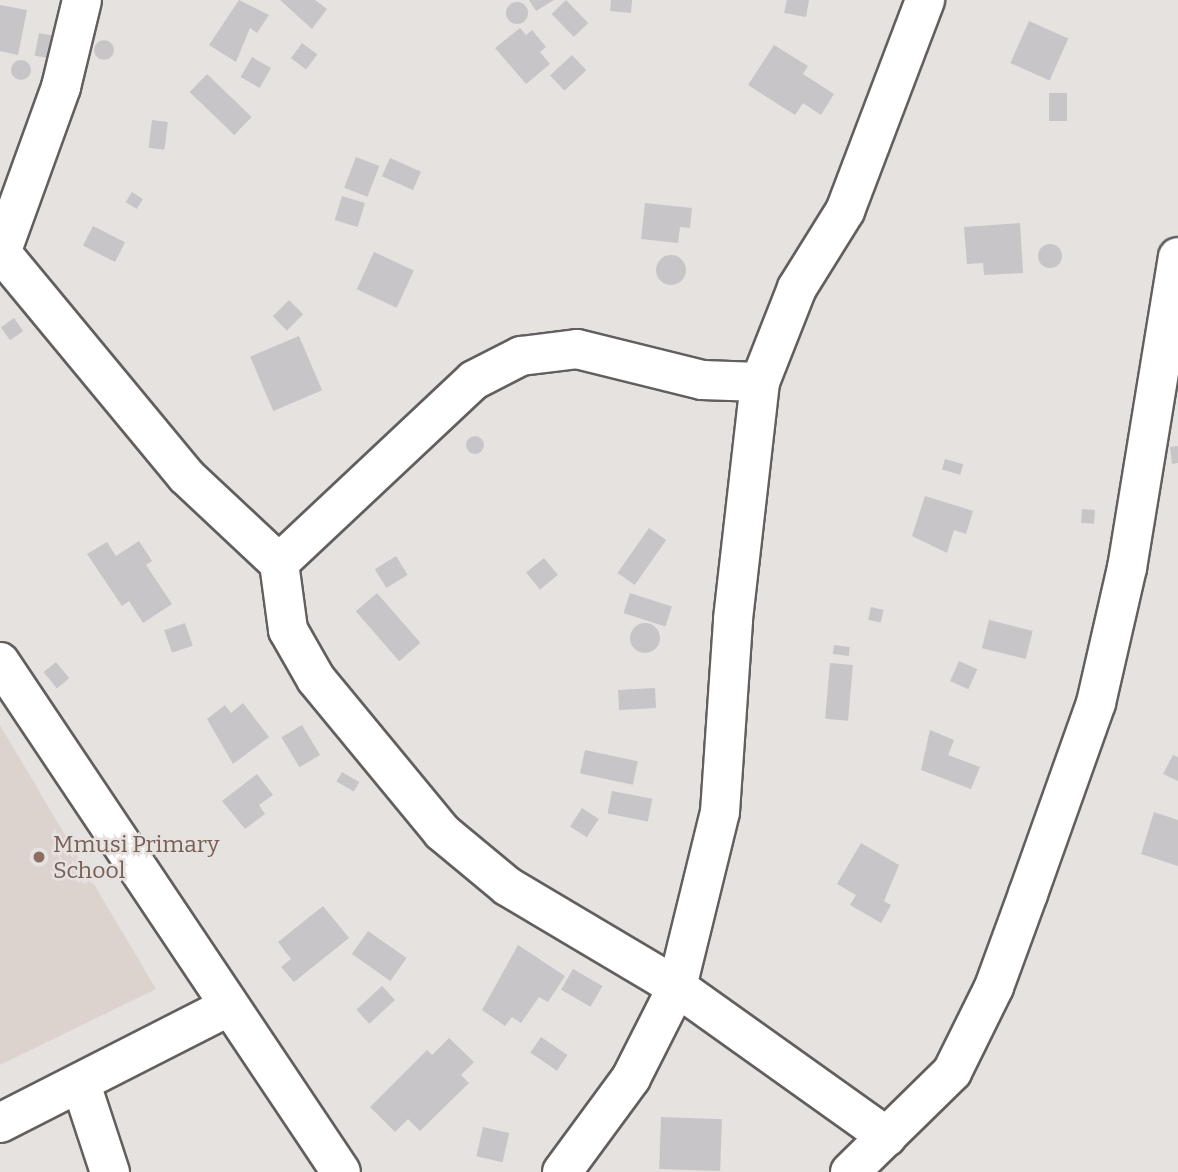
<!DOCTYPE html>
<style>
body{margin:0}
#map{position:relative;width:1178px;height:1172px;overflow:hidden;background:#e5e2e0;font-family:Bitter,serif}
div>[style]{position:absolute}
.built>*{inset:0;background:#ddd3ce}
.building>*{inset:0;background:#c8c5c8;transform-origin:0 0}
.round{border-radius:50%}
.roads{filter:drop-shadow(2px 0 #625f5e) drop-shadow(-2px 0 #625f5e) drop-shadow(0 2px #625f5e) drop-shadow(0 -2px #625f5e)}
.minor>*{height:38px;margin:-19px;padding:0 19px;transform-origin:19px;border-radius:19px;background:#fff}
.dots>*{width:19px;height:19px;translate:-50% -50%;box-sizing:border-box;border:4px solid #e5e2e0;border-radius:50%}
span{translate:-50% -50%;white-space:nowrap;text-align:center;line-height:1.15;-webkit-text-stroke:5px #e5e2e0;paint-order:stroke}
.education-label{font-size:23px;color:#785e54}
.left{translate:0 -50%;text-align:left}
</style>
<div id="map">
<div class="built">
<div style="clip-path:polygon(0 725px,156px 989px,0 1065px)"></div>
</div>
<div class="building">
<div style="clip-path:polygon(239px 0,269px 15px,257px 33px,250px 28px,236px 62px,209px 45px)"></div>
<div style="clip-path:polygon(280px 0,315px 0,327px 9px,312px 29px)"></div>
<div style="clip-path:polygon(529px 0,554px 0,536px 11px)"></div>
<div style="left:566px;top:0;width:32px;height:20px;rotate:46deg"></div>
<div style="clip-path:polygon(611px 0,632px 0,631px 13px,610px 11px)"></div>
<div style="clip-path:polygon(787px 0,809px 0,806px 17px,784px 13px)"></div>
<div class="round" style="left:506px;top:2px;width:22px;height:22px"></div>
<div style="clip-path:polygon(0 5px,27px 10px,18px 55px,0 51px)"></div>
<div style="left:1029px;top:21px;width:43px;height:46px;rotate:24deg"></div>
<div style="clip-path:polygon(520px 28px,526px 35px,532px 30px,546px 47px,540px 52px,550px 64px,526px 84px,495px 48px)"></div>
<div style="left:39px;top:33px;width:15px;height:23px;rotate:11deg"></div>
<div class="round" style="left:94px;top:40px;width:20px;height:20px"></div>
<div style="left:302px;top:43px;width:19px;height:19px;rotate:36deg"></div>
<div style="clip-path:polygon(774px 45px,808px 66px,803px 74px,834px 94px,821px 115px,803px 103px,795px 115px,748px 85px)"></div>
<div style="left:572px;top:55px;width:21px;height:30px;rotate:47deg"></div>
<div style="left:252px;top:57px;width:22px;height:23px;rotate:30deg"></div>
<div class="round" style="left:11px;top:60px;width:20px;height:20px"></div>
<div style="left:207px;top:74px;width:62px;height:25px;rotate:44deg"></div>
<div style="left:1049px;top:93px;width:18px;height:28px"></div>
<div style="left:152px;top:120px;width:16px;height:28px;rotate:7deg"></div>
<div style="left:356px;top:157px;width:25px;height:33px;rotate:21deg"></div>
<div style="left:390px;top:158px;width:34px;height:20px;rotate:24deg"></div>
<div style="left:132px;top:192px;width:13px;height:12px;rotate:32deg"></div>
<div style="left:342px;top:196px;width:24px;height:25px;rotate:17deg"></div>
<div style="clip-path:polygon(645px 203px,692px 208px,690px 228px,680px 227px,678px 243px,641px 239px)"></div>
<div style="clip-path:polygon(1020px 223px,1023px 273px,984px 275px,983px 263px,967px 264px,964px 227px)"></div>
<div style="left:93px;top:226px;width:36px;height:22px;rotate:27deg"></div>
<div class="round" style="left:1038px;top:244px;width:24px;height:24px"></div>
<div style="left:374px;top:252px;width:44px;height:41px;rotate:25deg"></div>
<div class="round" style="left:656px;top:255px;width:30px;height:30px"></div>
<div style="left:289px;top:300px;width:20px;height:23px;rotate:45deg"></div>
<div style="left:14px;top:318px;width:16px;height:16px;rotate:55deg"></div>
<div style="left:299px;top:336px;width:59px;height:53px;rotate:67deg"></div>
<div class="round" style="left:466px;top:436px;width:18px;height:18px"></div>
<div style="clip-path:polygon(1178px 446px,1178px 463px,1172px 464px,1170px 447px)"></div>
<div style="left:945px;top:459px;width:19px;height:11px;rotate:16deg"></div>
<div style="clip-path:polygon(925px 496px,973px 511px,966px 534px,954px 530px,947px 553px,912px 536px)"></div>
<div style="left:1082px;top:509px;width:13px;height:14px;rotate:4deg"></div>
<div style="left:649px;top:528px;width:21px;height:55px;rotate:35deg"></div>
<div style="clip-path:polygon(139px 541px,152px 561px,146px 565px,172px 604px,143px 623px,129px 601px,122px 606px,87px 554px,107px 542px,116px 556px)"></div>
<div style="left:396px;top:556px;width:22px;height:25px;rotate:58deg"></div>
<div style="left:544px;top:558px;width:22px;height:23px;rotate:51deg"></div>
<div style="left:377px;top:593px;width:66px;height:28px;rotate:49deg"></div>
<div style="left:630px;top:593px;width:44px;height:21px;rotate:18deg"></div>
<div style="left:871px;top:607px;width:13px;height:13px;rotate:13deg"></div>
<div style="left:989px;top:620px;width:45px;height:29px;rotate:14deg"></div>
<div style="left:185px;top:623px;width:24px;height:22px;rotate:71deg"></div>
<div class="round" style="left:630px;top:623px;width:30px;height:30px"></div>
<div style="left:834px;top:645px;width:16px;height:9px;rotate:7deg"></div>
<div style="left:959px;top:661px;width:20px;height:22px;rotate:24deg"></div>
<div style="left:56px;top:662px;width:21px;height:16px;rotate:51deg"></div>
<div style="left:830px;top:663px;width:23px;height:56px;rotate:5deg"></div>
<div style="left:655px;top:688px;width:20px;height:37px;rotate:87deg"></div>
<div style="clip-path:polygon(243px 703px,269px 737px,233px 764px,207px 719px,225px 705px,231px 713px)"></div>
<div style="left:302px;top:725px;width:35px;height:24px;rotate:59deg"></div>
<div style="clip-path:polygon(930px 730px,954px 740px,948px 755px,980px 767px,971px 789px,921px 770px)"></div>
<div style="left:585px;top:750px;width:54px;height:24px;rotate:12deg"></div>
<div style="clip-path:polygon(1173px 755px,1178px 757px,1178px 781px,1163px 774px)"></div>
<div style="left:342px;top:772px;width:20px;height:11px;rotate:30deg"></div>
<div style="clip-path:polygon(257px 774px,273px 795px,259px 805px,265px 814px,245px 829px,222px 801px)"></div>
<div style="left:612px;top:791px;width:41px;height:23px;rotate:11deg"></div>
<div style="left:582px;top:808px;width:20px;height:22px;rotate:33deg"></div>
<div style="clip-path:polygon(1154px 812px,1178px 820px,1178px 866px,1141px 854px)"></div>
<div style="clip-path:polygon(861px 843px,899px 865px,884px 901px,891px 905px,881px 923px,850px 905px,856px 895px,837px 884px)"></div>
<div style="clip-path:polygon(323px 906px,349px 938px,294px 982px,281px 967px,291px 959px,278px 942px)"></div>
<div style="left:368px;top:931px;width:47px;height:28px;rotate:35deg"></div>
<div style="clip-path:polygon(518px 945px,565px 976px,548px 1002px,539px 997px,521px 1023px,512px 1017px,505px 1026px,482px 1010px)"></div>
<div style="left:573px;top:969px;width:34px;height:24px;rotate:30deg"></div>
<div style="left:382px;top:986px;width:19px;height:35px;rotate:47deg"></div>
<div style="left:541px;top:1037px;width:32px;height:19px;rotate:34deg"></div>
<div style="clip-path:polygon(449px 1038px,474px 1062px,461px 1075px,469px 1083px,420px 1131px,408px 1119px,395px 1132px,370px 1107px,427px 1050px,432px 1055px)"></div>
<div style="left:661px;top:1117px;width:61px;height:52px;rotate:2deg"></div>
<div style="left:483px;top:1127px;width:27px;height:30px;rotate:13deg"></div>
</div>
<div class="roads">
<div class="minor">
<div style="left:0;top:251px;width:292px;rotate:50.4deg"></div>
<div style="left:186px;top:476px;width:127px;rotate:43.1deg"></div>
<div style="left:279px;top:563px;width:267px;rotate:-43.2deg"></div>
<div style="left:474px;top:380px;width:53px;rotate:-27.1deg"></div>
<div style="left:521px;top:356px;width:56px;rotate:-7.1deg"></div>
<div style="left:577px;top:349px;width:129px;rotate:13.9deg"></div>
<div style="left:702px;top:380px;width:58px;rotate:2deg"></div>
<div style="left:1px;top:253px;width:177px;rotate:-70.1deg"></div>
<div style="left:61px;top:87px;width:89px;rotate:-76.4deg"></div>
<div style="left:279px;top:563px;width:68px;rotate:82.3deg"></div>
<div style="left:288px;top:630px;width:56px;rotate:60.3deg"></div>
<div style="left:316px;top:679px;width:198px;rotate:50.5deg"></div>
<div style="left:442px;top:832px;width:85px;rotate:39.7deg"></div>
<div style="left:507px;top:886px;width:198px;rotate:30.7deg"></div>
<div style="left:677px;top:987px;width:258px;rotate:35.5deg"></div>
<div style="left:0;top:662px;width:613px;rotate:56.23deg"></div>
<div style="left:81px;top:1084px;width:93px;rotate:71.8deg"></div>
<div style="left:0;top:1123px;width:254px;rotate:-27deg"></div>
<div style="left:562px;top:1172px;width:117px;rotate:-53.7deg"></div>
<div style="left:631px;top:1078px;width:102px;rotate:-63.2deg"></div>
<div style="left:677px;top:987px;width:180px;rotate:-76.2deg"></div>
<div style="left:720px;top:812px;width:193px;rotate:-86.1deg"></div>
<div style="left:733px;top:619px;width:239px;rotate:-83.5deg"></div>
<div style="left:760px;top:382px;width:101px;rotate:-68.5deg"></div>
<div style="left:797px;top:288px;width:91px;rotate:-58.1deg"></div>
<div style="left:845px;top:211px;width:226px;rotate:-69.2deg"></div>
<div style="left:850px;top:1172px;width:143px;rotate:-44.4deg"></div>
<div style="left:952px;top:1072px;width:95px;rotate:-63.7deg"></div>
<div style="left:994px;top:987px;width:99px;rotate:-69.9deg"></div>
<div style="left:1028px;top:894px;width:203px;rotate:-70.4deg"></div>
<div style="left:1096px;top:703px;width:139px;rotate:-77.1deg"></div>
<div style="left:1127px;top:568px;width:315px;rotate:-80.7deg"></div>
</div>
</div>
<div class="dots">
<div style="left:39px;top:857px;background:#8d6e63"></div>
</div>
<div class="education-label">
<span class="left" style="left:53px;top:857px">Mmusi Primary<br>School</span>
</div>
</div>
